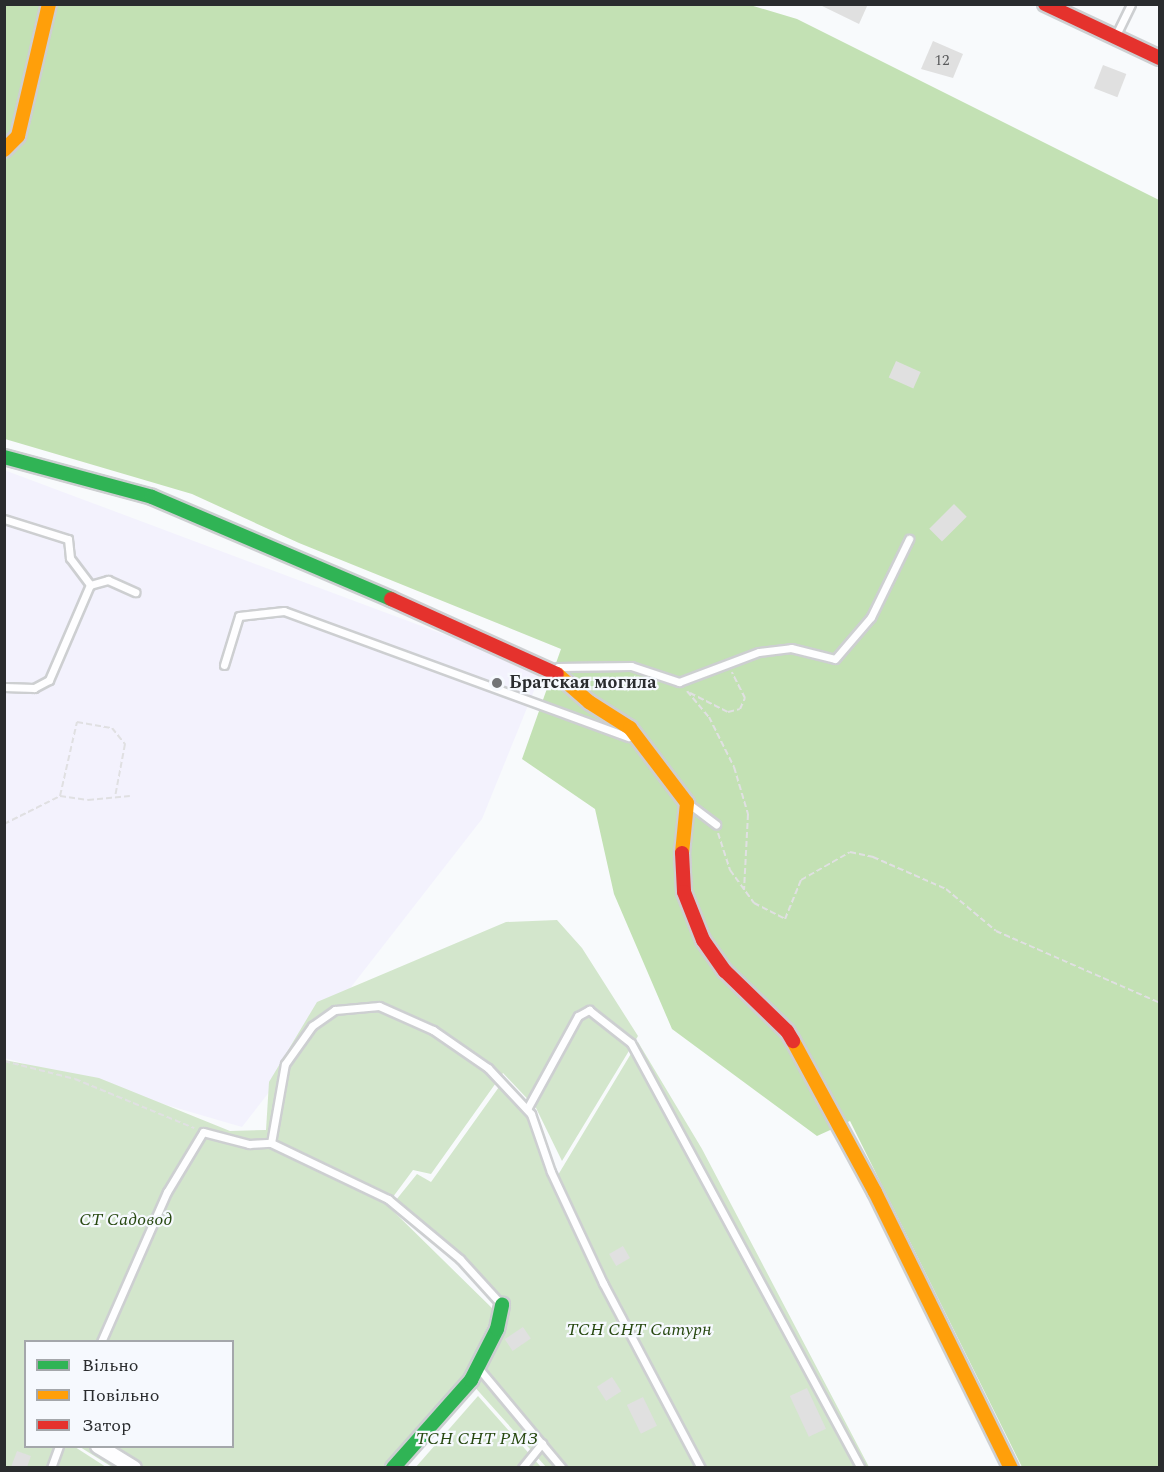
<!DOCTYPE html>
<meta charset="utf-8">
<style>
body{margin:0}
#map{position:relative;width:1164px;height:1472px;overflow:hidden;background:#f8fafc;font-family:Spectral,serif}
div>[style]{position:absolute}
.industrial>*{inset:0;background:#f3f2fd}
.green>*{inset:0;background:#d3e6cc}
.forest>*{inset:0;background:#c3e1b4}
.building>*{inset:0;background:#e0e0e0;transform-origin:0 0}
.path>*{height:2px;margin-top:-1px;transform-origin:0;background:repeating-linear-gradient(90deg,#e0e0e2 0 6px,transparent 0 9px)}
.roads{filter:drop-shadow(2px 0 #cdcfd1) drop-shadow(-2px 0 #cdcfd1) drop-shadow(0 2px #cdcfd1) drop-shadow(0 -2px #cdcfd1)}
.lane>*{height:7px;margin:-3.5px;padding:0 3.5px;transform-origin:3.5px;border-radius:3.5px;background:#fefeff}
.street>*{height:14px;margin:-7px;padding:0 7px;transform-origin:7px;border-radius:7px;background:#fefeff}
.fast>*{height:14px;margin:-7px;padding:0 7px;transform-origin:7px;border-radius:7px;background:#30b455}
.slow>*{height:14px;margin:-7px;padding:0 7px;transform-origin:7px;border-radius:7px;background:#ff9f0a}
.jam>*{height:14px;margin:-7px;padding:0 7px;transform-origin:7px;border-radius:7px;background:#e5322d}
.dots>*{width:16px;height:16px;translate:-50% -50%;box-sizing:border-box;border:3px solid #f6f9fe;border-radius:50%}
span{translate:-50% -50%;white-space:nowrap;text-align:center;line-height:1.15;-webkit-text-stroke:4.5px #f6f9fe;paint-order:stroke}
.number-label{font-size:15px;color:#58595a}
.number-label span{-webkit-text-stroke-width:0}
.poi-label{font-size:18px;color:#2a2c2e;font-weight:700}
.left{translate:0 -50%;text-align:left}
.park-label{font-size:18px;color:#274810;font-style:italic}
.frame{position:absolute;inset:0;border:6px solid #2a2c2e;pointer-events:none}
.legend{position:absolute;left:24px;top:1340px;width:210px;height:108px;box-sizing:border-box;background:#f6f9fe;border:2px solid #a4a7ab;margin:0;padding:8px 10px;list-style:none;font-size:18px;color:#2a2c2e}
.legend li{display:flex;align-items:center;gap:12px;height:30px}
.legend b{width:30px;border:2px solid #a4a7ab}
</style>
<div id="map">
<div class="industrial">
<div style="clip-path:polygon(4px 470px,542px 671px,482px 819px,242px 1127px,5px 1058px)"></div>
</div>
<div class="green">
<div style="clip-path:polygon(557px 920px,582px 948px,638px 1036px,562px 1161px,536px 1108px,503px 1073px,431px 1174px,413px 1170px,387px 1205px,495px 1311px,466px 1371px,406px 1468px,112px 1467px,80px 1447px,232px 1446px,232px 1342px,26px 1342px,26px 1446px,58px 1447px,53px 1467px,5px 1467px,4px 1060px,99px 1078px,230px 1131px,266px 1130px,269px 1082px,317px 1002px,506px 922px)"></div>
<div style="clip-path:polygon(638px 1042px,702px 1149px,869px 1467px,546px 1467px,472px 1384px,504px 1305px,447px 1244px,396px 1200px,417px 1174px,431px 1182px,504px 1080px,536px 1116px,558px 1175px)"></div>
<div style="clip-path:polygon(478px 1396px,541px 1467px,415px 1468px)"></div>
<div style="clip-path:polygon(61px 1446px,75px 1447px,106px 1467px,56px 1468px)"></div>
</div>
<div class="forest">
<div style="clip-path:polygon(4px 5px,750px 5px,797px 19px,1159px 200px,1159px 1467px,1022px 1467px,850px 1121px,817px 1136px,672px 1029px,614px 894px,595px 809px,522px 759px,561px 649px,299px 543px,192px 494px,5px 439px)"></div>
</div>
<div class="building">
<div style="clip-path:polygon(818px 4px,868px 4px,859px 24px)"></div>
<div style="clip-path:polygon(933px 41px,963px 54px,953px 78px,921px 69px)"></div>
<div style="left:1103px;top:65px;width:25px;height:25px;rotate:21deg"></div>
<div style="left:896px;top:361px;width:27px;height:18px;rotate:24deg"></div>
<div style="left:954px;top:504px;width:18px;height:35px;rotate:45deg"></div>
<div style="left:623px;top:1246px;width:14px;height:16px;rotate:60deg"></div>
<div style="left:523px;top:1327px;width:14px;height:22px;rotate:56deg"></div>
<div style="left:612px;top:1377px;width:17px;height:18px;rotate:57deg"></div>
<div style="left:807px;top:1388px;width:45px;height:19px;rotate:65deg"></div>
<div style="left:643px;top:1397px;width:32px;height:18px;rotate:64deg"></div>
<div style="clip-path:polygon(17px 1451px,31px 1456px,27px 1467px,11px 1467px)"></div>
</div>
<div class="path">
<div style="left:687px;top:691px;width:34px;rotate:50deg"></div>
<div style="left:709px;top:717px;width:56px;rotate:63.4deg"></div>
<div style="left:734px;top:767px;width:49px;rotate:73.4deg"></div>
<div style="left:748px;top:814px;width:76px;rotate:93deg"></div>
<div style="left:690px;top:693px;width:42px;rotate:26.6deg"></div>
<div style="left:728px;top:712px;width:12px;rotate:-14deg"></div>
<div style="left:740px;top:709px;width:12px;rotate:-66deg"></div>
<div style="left:745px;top:698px;width:29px;rotate:-117deg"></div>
<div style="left:60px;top:796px;width:76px;rotate:-77.1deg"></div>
<div style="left:77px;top:722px;width:36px;rotate:10deg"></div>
<div style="left:112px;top:728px;width:21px;rotate:51deg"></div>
<div style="left:125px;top:744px;width:54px;rotate:100.7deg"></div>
<div style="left:4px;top:824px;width:63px;rotate:-26.6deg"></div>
<div style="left:60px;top:796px;width:28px;rotate:8deg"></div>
<div style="left:88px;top:800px;width:42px;rotate:-5.4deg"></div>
<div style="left:718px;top:833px;width:39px;rotate:72deg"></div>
<div style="left:730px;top:870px;width:41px;rotate:54deg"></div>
<div style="left:754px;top:903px;width:35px;rotate:27deg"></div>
<div style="left:785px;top:919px;width:42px;rotate:-67.7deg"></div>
<div style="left:801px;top:880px;width:56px;rotate:-29.7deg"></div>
<div style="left:850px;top:852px;width:24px;rotate:12deg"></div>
<div style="left:873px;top:857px;width:80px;rotate:23.7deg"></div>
<div style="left:946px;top:889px;width:65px;rotate:40deg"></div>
<div style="left:996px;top:931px;width:179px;rotate:23.7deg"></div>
<div style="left:4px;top:1061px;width:73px;rotate:14.2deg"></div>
<div style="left:75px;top:1079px;width:129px;rotate:22.4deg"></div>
</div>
<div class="roads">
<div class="lane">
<div style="left:1116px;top:35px;width:34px;rotate:-64deg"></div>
<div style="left:4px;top:519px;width:67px;rotate:17.4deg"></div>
<div style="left:68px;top:539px;width:19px;rotate:84deg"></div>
<div style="left:70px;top:558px;width:34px;rotate:53deg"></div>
<div style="left:90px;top:585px;width:19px;rotate:-16deg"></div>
<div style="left:108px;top:580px;width:30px;rotate:24deg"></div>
<div style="left:224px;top:665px;width:51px;rotate:-73deg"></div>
<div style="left:239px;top:616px;width:45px;rotate:-6.3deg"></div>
<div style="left:284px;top:611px;width:367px;rotate:20.1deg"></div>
<div style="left:558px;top:667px;width:73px;rotate:-0.8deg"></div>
<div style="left:631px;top:666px;width:51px;rotate:18.4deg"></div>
<div style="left:679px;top:682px;width:85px;rotate:-20.6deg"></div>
<div style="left:759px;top:652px;width:32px;rotate:-7deg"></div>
<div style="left:791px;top:648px;width:45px;rotate:14deg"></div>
<div style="left:835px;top:659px;width:55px;rotate:-49.4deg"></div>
<div style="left:871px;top:617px;width:87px;rotate:-64deg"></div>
<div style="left:4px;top:687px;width:30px;rotate:2deg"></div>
<div style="left:34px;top:688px;width:17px;rotate:-28deg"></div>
<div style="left:49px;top:680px;width:103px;rotate:-66.7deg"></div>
<div style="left:689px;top:804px;width:34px;rotate:37deg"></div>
<div style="left:527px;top:1109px;width:106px;rotate:-61.3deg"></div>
<div style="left:578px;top:1016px;width:13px;rotate:-29deg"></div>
<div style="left:589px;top:1010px;width:53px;rotate:38.2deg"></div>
<div style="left:631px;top:1043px;width:483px;rotate:61.6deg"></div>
<div style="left:271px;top:1143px;width:80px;rotate:-80deg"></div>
<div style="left:285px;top:1064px;width:47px;rotate:-54.6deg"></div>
<div style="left:312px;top:1026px;width:28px;rotate:-35deg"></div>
<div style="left:335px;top:1010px;width:44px;rotate:-5.2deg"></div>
<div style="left:379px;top:1006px;width:59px;rotate:24deg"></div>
<div style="left:433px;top:1030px;width:67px;rotate:34.6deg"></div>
<div style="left:488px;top:1068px;width:63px;rotate:46.9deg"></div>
<div style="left:531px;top:1114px;width:61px;rotate:71deg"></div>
<div style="left:551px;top:1172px;width:123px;rotate:64.9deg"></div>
<div style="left:603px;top:1283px;width:209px;rotate:62.1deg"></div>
<div style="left:101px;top:1342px;width:164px;rotate:-66.3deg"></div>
<div style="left:167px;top:1192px;width:70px;rotate:-59deg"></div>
<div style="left:203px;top:1132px;width:48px;rotate:14.6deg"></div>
<div style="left:249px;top:1144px;width:22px;rotate:-3deg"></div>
<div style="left:271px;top:1143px;width:130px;rotate:25.6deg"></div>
<div style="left:388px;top:1199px;width:94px;rotate:39.8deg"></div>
<div style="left:460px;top:1259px;width:59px;rotate:47.7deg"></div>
<div style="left:480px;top:1370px;width:128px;rotate:50.1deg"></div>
<div style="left:51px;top:1468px;width:23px;rotate:-70deg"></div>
<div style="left:522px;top:1468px;width:32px;rotate:-51deg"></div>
</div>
<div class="street">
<div style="left:98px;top:1446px;width:42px;rotate:31.4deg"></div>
</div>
<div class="fast">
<div style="left:4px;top:457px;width:153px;rotate:15.1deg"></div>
<div style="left:152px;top:497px;width:260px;rotate:23.1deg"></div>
<div style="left:393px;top:1468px;width:118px;rotate:-48.4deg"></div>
<div style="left:471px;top:1380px;width:57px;rotate:-63deg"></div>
<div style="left:497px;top:1329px;width:25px;rotate:-78deg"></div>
</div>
<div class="slow">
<div style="left:4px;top:150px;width:20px;rotate:-45deg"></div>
<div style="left:18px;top:136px;width:136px;rotate:-76.8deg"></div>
<div style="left:557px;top:674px;width:43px;rotate:41.2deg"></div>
<div style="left:589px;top:702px;width:49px;rotate:32.4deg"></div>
<div style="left:630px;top:728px;width:94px;rotate:52.8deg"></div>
<div style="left:687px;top:803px;width:50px;rotate:95.7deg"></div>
<div style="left:793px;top:1041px;width:172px;rotate:61.5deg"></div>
<div style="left:875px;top:1192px;width:308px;rotate:63.8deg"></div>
</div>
<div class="jam">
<div style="left:1045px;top:4px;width:127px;rotate:25.2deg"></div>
<div style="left:391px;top:599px;width:182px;rotate:24.3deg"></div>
<div style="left:682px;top:853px;width:39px;rotate:87deg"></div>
<div style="left:684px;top:892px;width:52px;rotate:68.4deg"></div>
<div style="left:703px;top:940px;width:38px;rotate:55deg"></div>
<div style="left:725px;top:971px;width:86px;rotate:44.1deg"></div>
<div style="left:787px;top:1031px;width:12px;rotate:59deg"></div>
</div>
</div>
<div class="dots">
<div style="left:497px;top:683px;background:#727476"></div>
</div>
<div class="number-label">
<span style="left:942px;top:61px">12</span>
</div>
<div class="poi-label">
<span class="left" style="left:509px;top:683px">Братская могила</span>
</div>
<div class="park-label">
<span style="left:126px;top:1220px">СТ Садовод</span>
<span style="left:639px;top:1330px">ТСН СНТ Сатурн</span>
<span style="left:477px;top:1439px">ТСН СНТ РМЗ</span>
</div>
<div class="frame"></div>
<ul class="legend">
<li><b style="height:8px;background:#30b455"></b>Вільно</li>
<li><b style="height:8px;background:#ff9f0a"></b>Повільно</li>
<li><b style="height:8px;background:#e5322d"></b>Затор</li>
</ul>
</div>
